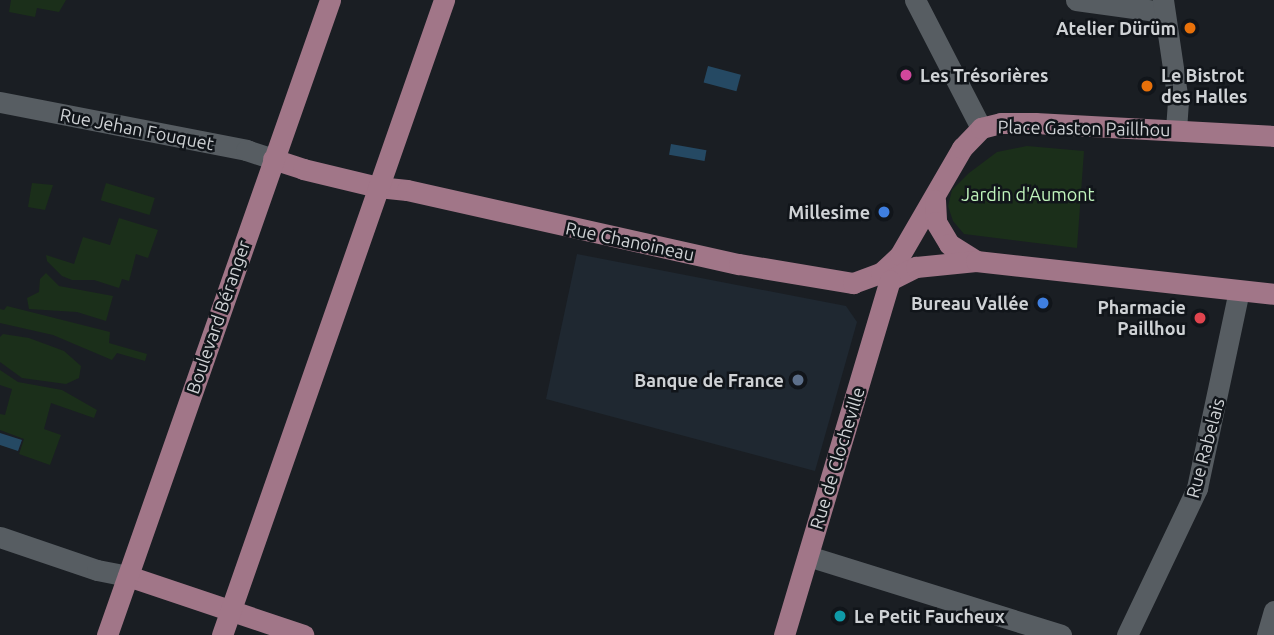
<!DOCTYPE html>
<meta charset="utf-8">
<style>
body{margin:0}
#map{position:relative;width:1274px;height:635px;overflow:hidden;background:#1a1e23;font-family:Ubuntu,sans-serif}
div>[style]{position:absolute}
.built>*{inset:0;background:#1f2831}
.green>*{inset:0;background:#1b2f1a;transform-origin:0 0}
.water>*{inset:0;background:#254963;transform-origin:0 0}
.minor>*{height:21px;margin:-10.5px;padding:0 10.5px;transform-origin:10.5px;border-radius:10.5px;background:#575d62}
.major>*{height:21px;margin:-10.5px;padding:0 10.5px;transform-origin:10.5px;border-radius:10.5px;background:#a17688}
.dots>*{width:19px;height:19px;translate:-50% -50%;box-sizing:border-box;border:4px solid #11151a;border-radius:50%}
span{translate:-50% -50%;white-space:nowrap;text-align:center;line-height:1.15;-webkit-text-stroke:5px #11151a;paint-order:stroke}
.poi-label{font-size:18px;color:#cfd2d5;font-weight:700}
.right{translate:-100% -50%;text-align:right}
.left{translate:0 -50%;text-align:left}
.street-label{font-size:18px;color:#cfd2d5}
.park-label{font-size:18px;color:#c0f4bc}
</style>
<div id="map">
<div class="built">
<div style="clip-path:polygon(577px 254px,846px 306px,857px 322px,815px 471px,546px 399px)"></div>
</div>
<div class="green">
<div style="clip-path:polygon(11px 0,66px 0,59px 12px,37px 8px,35px 17px,9px 12px)"></div>
<div style="clip-path:polygon(1027px 146px,1084px 151px,1077px 248px,964px 234px,953px 221px,948px 206px,952px 190px,969px 173px,997px 152px)"></div>
<div style="clip-path:polygon(32px 183px,53px 185px,45px 210px,28px 207px)"></div>
<div style="left:106px;top:183px;width:51px;height:18px;rotate:17deg"></div>
<div style="clip-path:polygon(119px 218px,158px 230px,148px 258px,136px 254px,129px 281px,122px 279px,119px 288px,94px 280px,72px 280px,62px 276px,47px 261px,46px 255px,74px 264px,83px 237px,110px 245px)"></div>
<div style="clip-path:polygon(46px 273px,59px 286px,113px 296px,106px 321px,77px 312px,29px 309px,27px 298px,39px 292px,40px 279px)"></div>
<div style="clip-path:polygon(7px 306px,110px 332px,109px 343px,147px 354px,145px 361px,117px 353px,112px 360px,53px 335px,0 323px,0 309px,4px 310px)"></div>
<div style="clip-path:polygon(3px 334px,29px 338px,64px 351px,81px 366px,79px 378px,66px 384px,22px 378px,0 362px,0 337px)"></div>
<div style="clip-path:polygon(0 370px,18px 382px,62px 390px,97px 410px,94px 418px,51px 403px,44px 429px,61px 435px,50px 465px,19px 454px,24px 439px,0 430px,0 414px,5px 415px,12px 389px,0 385px)"></div>
</div>
<div class="water">
<div style="left:708px;top:66px;width:34px;height:17px;rotate:15deg"></div>
<div style="left:671px;top:144px;width:36px;height:11px;rotate:10deg"></div>
<div style="clip-path:polygon(0 433px,22px 440px,18px 451px,0 445px)"></div>
</div>
<div class="minor">
<div style="left:915px;top:0;width:144px;rotate:62.7deg"></div>
<div style="left:1076px;top:0;width:88px;rotate:7.9deg"></div>
<div style="left:1163px;top:0;width:102px;rotate:81.6deg"></div>
<div style="left:1178px;top:101px;width:29px;rotate:94deg"></div>
<div style="left:0;top:102px;width:251px;rotate:11deg"></div>
<div style="left:246px;top:150px;width:28px;rotate:18deg"></div>
<div style="left:0;top:537px;width:102px;rotate:18.8deg"></div>
<div style="left:97px;top:570px;width:32px;rotate:11deg"></div>
<div style="left:808px;top:556px;width:265px;rotate:17.3deg"></div>
<div style="left:1127px;top:635px;width:163px;rotate:-64.5deg"></div>
<div style="left:1197px;top:488px;width:201px;rotate:-78deg"></div>
<div style="left:1267px;top:635px;width:25px;rotate:-74deg"></div>
</div>
<div class="major">
<div style="left:273px;top:159px;width:32px;rotate:18deg"></div>
<div style="left:303px;top:169px;width:77px;rotate:13.5deg"></div>
<div style="left:378px;top:187px;width:29px;rotate:6deg"></div>
<div style="left:407px;top:190px;width:340px;rotate:12.6deg"></div>
<div style="left:739px;top:264px;width:116px;rotate:9.5deg"></div>
<div style="left:853px;top:283px;width:30px;rotate:-20deg"></div>
<div style="left:881px;top:273px;width:26px;rotate:-43deg"></div>
<div style="left:900px;top:255px;width:124px;rotate:-59.9deg"></div>
<div style="left:962px;top:148px;width:28px;rotate:-46deg"></div>
<div style="left:981px;top:128px;width:21px;rotate:-14deg"></div>
<div style="left:1001px;top:123px;width:34px"></div>
<div style="left:1035px;top:123px;width:239px;rotate:3.1deg"></div>
<div style="left:935px;top:200px;width:22px;rotate:87deg"></div>
<div style="left:936px;top:222px;width:26px;rotate:59deg"></div>
<div style="left:949px;top:244px;width:32px;rotate:32deg"></div>
<div style="left:890px;top:280px;width:29px;rotate:-27deg"></div>
<div style="left:916px;top:267px;width:60px;rotate:-5.7deg"></div>
<div style="left:976px;top:261px;width:300px;rotate:6.3deg"></div>
<div style="left:128px;top:576px;width:185px;rotate:18.6deg"></div>
<div style="left:107px;top:635px;width:673px;rotate:-70.65deg"></div>
<div style="left:222px;top:635px;width:673px;rotate:-70.73deg"></div>
<div style="left:784px;top:635px;width:370px;rotate:-73.4deg"></div>
</div>
<div class="dots">
<div style="left:1190px;top:28px;background:#e8710a"></div>
<div style="left:906px;top:75px;background:#d1479c"></div>
<div style="left:1147px;top:86px;background:#e8710a"></div>
<div style="left:884px;top:212px;background:#3f7fe0"></div>
<div style="left:1043px;top:303px;background:#3f7fe0"></div>
<div style="left:1200px;top:318px;background:#e0444e"></div>
<div style="left:798px;top:380px;background:#5c6f8a"></div>
<div style="left:840px;top:616px;background:#0f9aa8"></div>
</div>
<div class="poi-label">
<span class="right" style="left:1176px;top:28px">Atelier Dürüm</span>
<span class="left" style="left:920px;top:75px">Les Trésorières</span>
<span class="left" style="left:1161px;top:86px">Le Bistrot<br>des Halles</span>
<span class="right" style="left:870px;top:212px">Millesime</span>
<span class="right" style="left:1029px;top:303px">Bureau Vallée</span>
<span class="right" style="left:1186px;top:318px">Pharmacie<br>Paillhou</span>
<span class="right" style="left:784px;top:380px">Banque de France</span>
<span class="left" style="left:854px;top:616px">Le Petit Faucheux</span>
</div>
<div class="street-label">
<span style="left:1084px;top:128px;rotate:1deg">Place Gaston Paillhou</span>
<span style="left:137px;top:129px;rotate:11deg">Rue Jehan Fouquet</span>
<span style="left:630px;top:241px;rotate:12deg">Rue Chanoineau</span>
<span style="left:218px;top:317px;rotate:-71deg">Boulevard Béranger</span>
<span style="left:1205px;top:448px;rotate:-75deg">Rue Rabelais</span>
<span style="left:837px;top:458px;rotate:-73deg">Rue de Clocheville</span>
</div>
<div class="park-label">
<span style="left:1028px;top:194px">Jardin d'Aumont</span>
</div>
</div>
